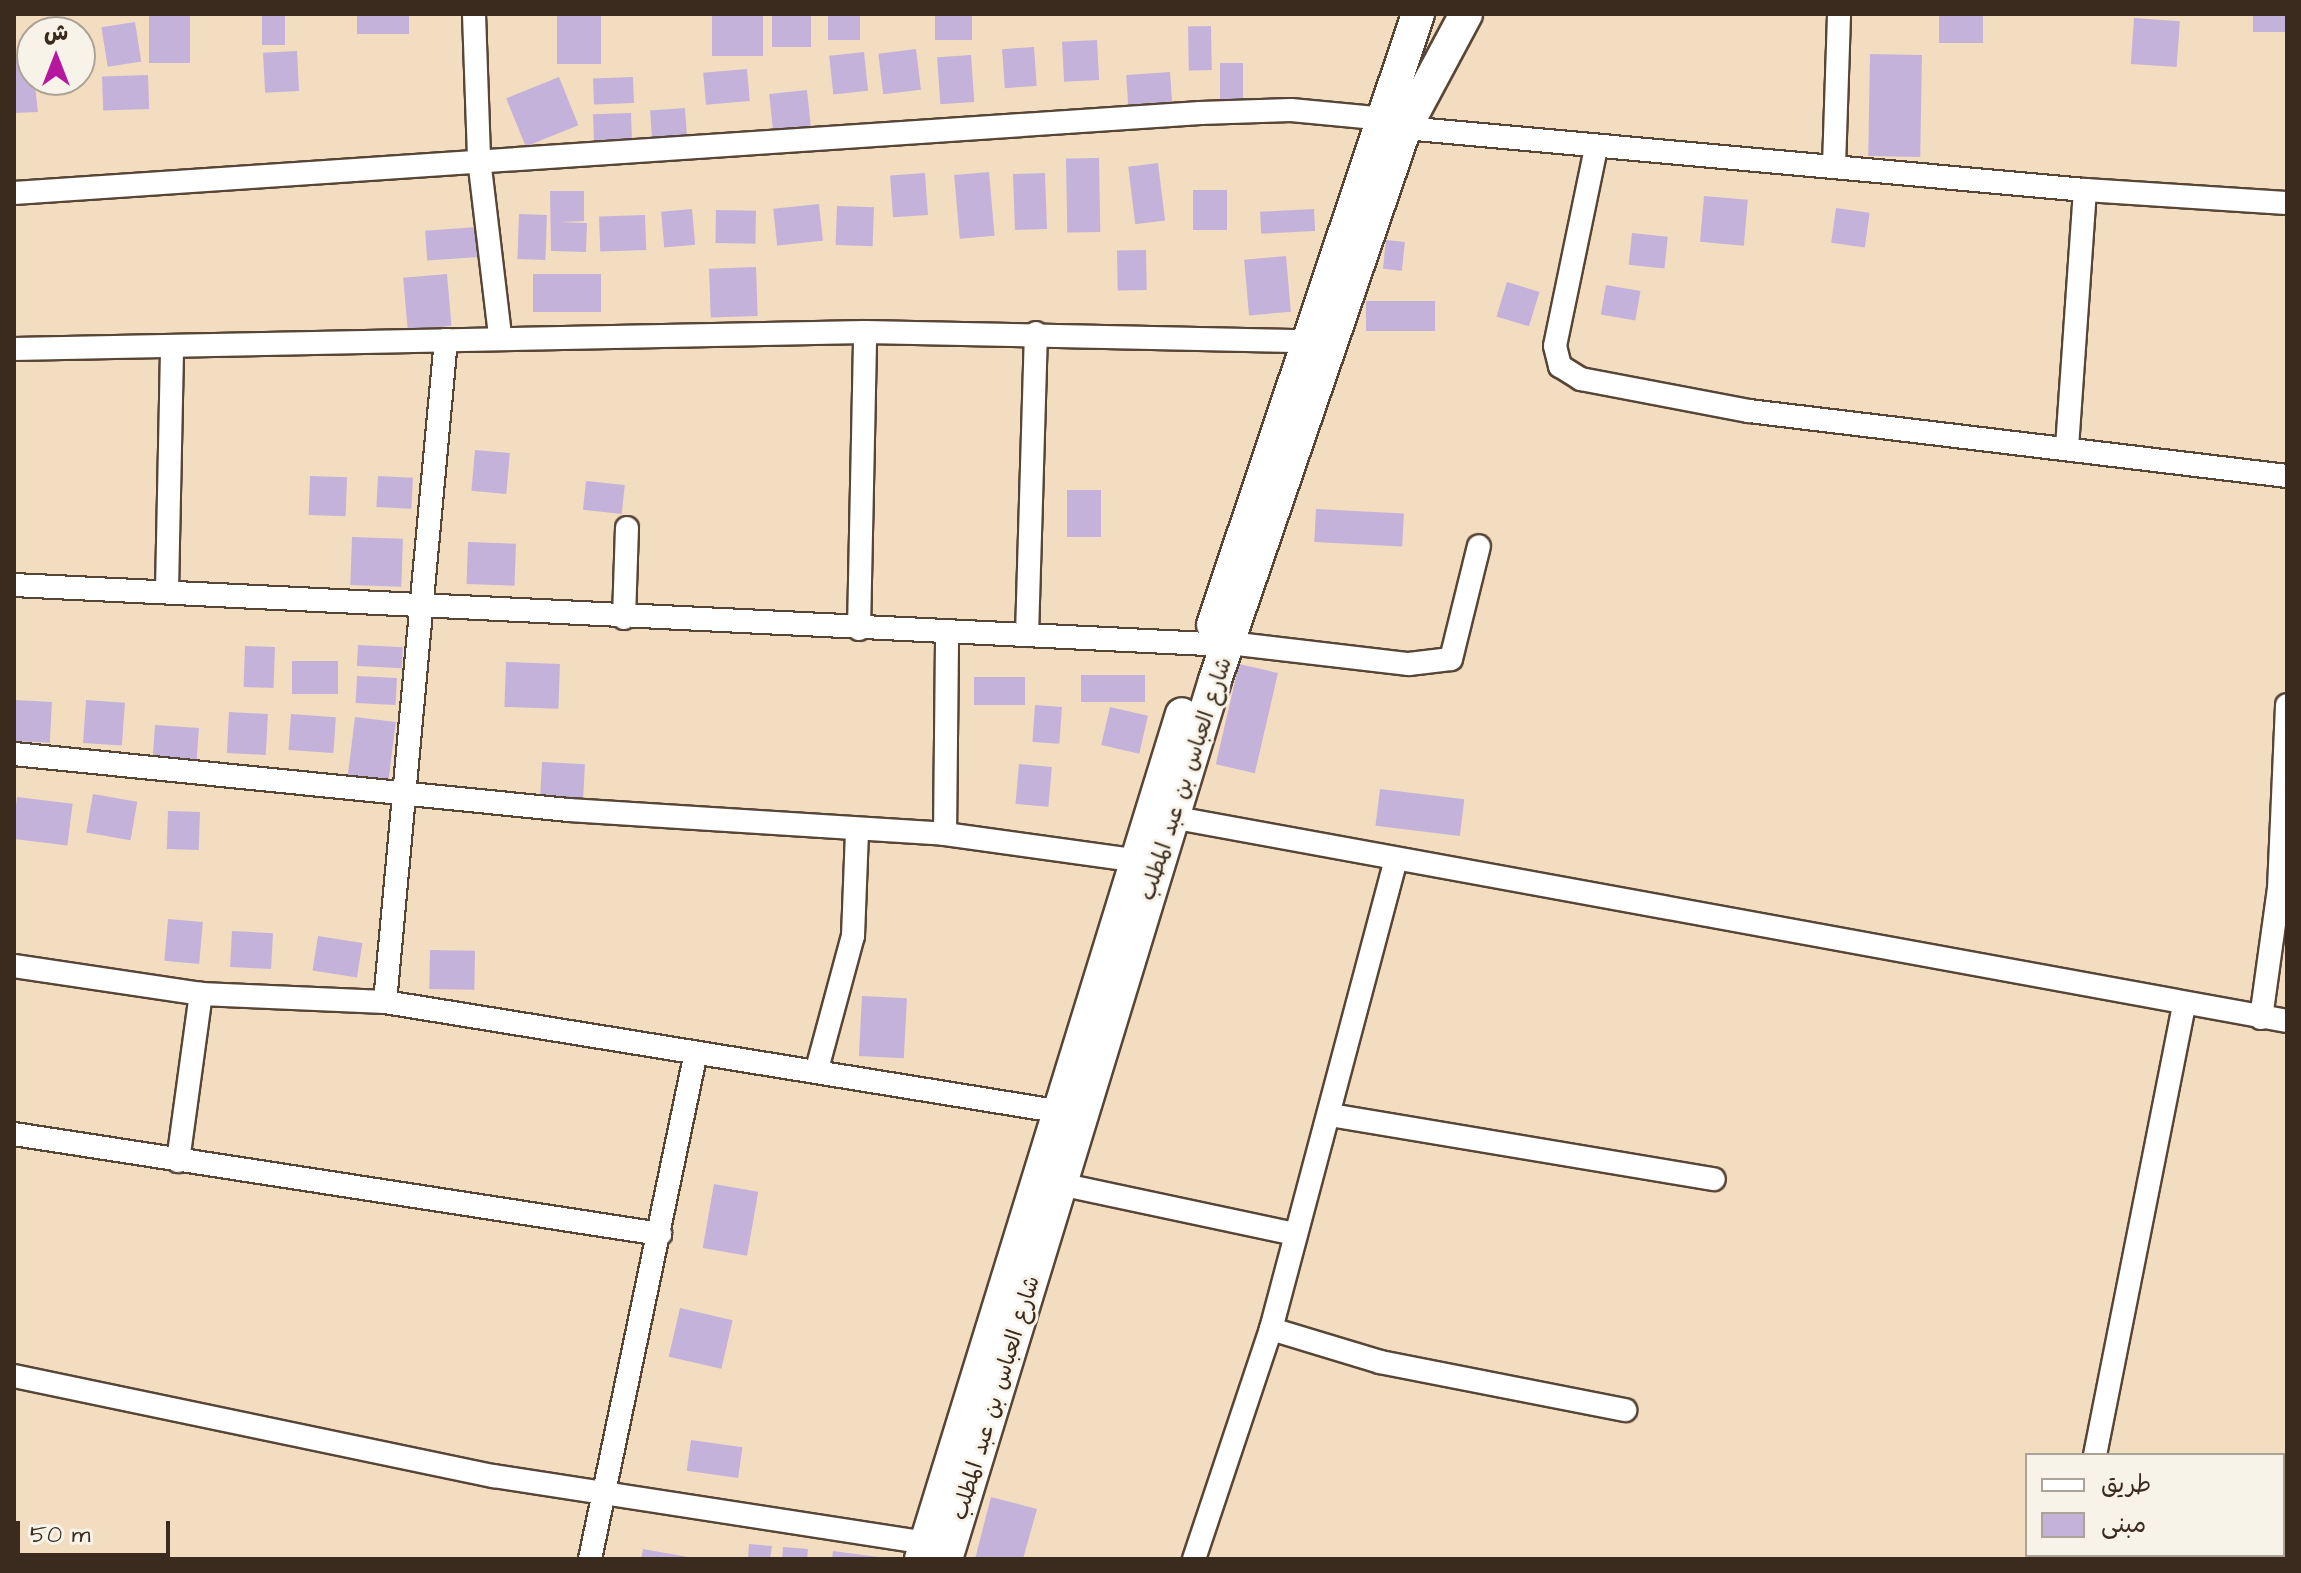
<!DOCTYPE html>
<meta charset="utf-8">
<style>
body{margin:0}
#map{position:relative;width:2301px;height:1573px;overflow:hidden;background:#f3ddc0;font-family:"Architects Daughter","Playpen Sans Arabic",sans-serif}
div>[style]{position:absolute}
.building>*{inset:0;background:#c5b2da;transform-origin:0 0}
.roads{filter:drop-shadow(2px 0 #574536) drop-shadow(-2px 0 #574536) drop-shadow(0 2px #574536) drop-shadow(0 -2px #574536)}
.street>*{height:22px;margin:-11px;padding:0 11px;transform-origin:11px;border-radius:11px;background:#fff}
.secondary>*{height:32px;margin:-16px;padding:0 16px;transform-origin:16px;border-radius:16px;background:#fff}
span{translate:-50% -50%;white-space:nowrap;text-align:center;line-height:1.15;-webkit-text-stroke:6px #f7f3e8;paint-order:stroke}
.street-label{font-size:22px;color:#3b2a1e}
.frame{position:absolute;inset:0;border:16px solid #3b2a1e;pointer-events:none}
.legend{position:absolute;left:2025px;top:1453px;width:260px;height:104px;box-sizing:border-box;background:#f7f3e8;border:2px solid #aca397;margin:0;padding:10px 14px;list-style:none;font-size:24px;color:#3b2a1e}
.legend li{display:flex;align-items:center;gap:16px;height:40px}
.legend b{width:40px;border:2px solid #aca397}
.north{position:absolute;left:16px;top:16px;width:80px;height:80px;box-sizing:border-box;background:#f7f3e8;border:2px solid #aca397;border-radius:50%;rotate:0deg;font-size:22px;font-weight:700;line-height:32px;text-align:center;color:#3b2a1e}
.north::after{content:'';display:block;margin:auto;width:28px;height:36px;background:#b5179e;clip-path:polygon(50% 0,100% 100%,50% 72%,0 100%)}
.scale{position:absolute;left:16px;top:1521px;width:154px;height:36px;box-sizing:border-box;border:4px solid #3b2a1e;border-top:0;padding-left:10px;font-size:24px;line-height:28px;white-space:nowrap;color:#3b2a1e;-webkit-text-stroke:6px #f7f3e8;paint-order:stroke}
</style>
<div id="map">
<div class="building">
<div style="left:149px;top:14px;width:41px;height:49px"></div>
<div style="left:262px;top:14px;width:23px;height:31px"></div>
<div style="left:357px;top:14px;width:52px;height:20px"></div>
<div style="left:557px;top:14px;width:44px;height:50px"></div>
<div style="left:712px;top:14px;width:51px;height:42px"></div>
<div style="left:772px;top:14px;width:39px;height:33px"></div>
<div style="left:828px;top:14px;width:32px;height:26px"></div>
<div style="left:935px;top:14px;width:37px;height:26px"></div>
<div style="left:1939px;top:14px;width:44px;height:29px"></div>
<div style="left:2253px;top:14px;width:34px;height:18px"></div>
<div style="left:2134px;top:18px;width:46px;height:46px;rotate:4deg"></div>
<div style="left:135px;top:22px;width:40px;height:34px;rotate:81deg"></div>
<div style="left:1211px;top:26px;width:44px;height:23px;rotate:89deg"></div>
<div style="left:1097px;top:40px;width:40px;height:35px;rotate:87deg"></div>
<div style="left:1034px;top:47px;width:39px;height:32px;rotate:86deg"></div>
<div style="left:916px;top:49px;width:41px;height:38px;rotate:83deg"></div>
<div style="left:297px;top:51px;width:40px;height:34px;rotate:87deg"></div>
<div style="left:864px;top:52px;width:39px;height:35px;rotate:84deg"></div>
<div style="left:1870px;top:54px;width:52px;height:102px;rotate:1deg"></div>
<div style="left:971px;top:55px;width:47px;height:34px;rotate:86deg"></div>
<div style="clip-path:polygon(14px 59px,32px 59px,38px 112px,14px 113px)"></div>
<div style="left:1220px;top:63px;width:23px;height:38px"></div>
<div style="left:747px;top:69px;width:32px;height:44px;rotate:85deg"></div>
<div style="left:1170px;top:72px;width:31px;height:44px;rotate:86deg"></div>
<div style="left:148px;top:75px;width:34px;height:46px;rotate:88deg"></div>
<div style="left:559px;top:77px;width:52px;height:57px;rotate:68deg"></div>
<div style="left:633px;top:77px;width:26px;height:40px;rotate:88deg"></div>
<div style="left:807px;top:90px;width:39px;height:38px;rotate:84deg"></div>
<div style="left:685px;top:108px;width:29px;height:35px;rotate:86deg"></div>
<div style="left:631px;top:113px;width:30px;height:38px;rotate:88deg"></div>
<div style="left:1099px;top:158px;width:74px;height:33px;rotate:89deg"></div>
<div style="left:1158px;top:163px;width:58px;height:30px;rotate:83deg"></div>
<div style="left:989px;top:172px;width:64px;height:35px;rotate:85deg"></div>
<div style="left:925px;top:173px;width:42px;height:35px;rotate:86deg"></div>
<div style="left:1045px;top:173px;width:56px;height:32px;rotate:88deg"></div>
<div style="left:1193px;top:190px;width:34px;height:40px"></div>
<div style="clip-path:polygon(550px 191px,584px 191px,584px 221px,560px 222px,587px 223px,586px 252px,551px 251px)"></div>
<div style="left:1704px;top:196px;width:44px;height:46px;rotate:5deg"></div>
<div style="left:819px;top:204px;width:37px;height:46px;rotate:84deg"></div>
<div style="left:837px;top:206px;width:37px;height:39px;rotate:2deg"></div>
<div style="left:1836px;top:208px;width:34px;height:35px;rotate:8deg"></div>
<div style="left:692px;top:209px;width:36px;height:31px;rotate:85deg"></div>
<div style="left:1314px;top:209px;width:22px;height:54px;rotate:87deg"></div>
<div style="left:716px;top:210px;width:40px;height:33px;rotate:1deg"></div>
<div style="left:519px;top:214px;width:28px;height:45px;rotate:2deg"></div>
<div style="left:645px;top:215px;width:35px;height:46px;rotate:88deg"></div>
<div style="left:477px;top:227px;width:30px;height:52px;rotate:86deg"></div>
<div style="left:1632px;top:233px;width:36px;height:32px;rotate:6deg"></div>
<div style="left:1386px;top:240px;width:19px;height:29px;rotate:6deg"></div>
<div style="left:1146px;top:250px;width:40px;height:29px;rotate:89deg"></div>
<div style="left:1286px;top:256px;width:56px;height:42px;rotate:85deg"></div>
<div style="left:756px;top:267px;width:49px;height:47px;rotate:88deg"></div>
<div style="left:447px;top:274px;width:52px;height:44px;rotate:85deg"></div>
<div style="left:533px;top:274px;width:68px;height:38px"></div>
<div style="left:1507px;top:282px;width:34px;height:36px;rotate:17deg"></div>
<div style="left:1606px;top:285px;width:35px;height:30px;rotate:10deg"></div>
<div style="left:1435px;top:301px;width:30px;height:69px;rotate:90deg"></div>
<div style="left:475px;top:450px;width:35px;height:41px;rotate:5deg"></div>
<div style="left:310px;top:476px;width:37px;height:39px;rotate:2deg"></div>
<div style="left:378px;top:476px;width:35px;height:31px;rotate:3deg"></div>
<div style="left:586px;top:481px;width:39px;height:29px;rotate:6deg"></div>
<div style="left:1067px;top:490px;width:34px;height:47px"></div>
<div style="left:1316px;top:509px;width:88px;height:33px;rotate:3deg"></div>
<div style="left:352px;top:537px;width:51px;height:48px;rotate:2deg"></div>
<div style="left:468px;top:542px;width:48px;height:42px;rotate:2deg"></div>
<div style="left:358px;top:645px;width:45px;height:21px;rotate:3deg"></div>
<div style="left:245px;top:646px;width:30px;height:41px;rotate:2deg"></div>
<div style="left:292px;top:661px;width:46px;height:33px"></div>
<div style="left:506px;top:662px;width:54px;height:45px;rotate:2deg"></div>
<div style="left:1239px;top:664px;width:40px;height:103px;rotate:13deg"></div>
<div style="left:1081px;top:675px;width:64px;height:27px"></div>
<div style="left:357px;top:676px;width:40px;height:27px;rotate:3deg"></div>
<div style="left:974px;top:677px;width:51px;height:28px"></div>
<div style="left:16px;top:700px;width:36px;height:41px;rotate:3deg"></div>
<div style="left:86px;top:700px;width:39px;height:43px;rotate:4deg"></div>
<div style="left:1035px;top:705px;width:27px;height:37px;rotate:4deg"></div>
<div style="left:1110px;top:707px;width:39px;height:39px;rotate:13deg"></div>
<div style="left:229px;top:712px;width:39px;height:41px;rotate:3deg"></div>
<div style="left:291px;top:714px;width:45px;height:36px;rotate:4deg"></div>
<div style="left:355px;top:717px;width:41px;height:59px;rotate:7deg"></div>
<div style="left:155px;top:725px;width:44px;height:32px;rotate:4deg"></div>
<div style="left:542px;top:762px;width:43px;height:34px;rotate:3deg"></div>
<div style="left:1019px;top:764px;width:33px;height:40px;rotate:5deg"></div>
<div style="left:1380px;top:789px;width:85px;height:37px;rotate:7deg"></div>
<div style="left:93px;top:794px;width:45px;height:39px;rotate:10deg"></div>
<div style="left:17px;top:797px;width:56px;height:42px;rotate:7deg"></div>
<div style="left:168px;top:811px;width:32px;height:38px;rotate:2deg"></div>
<div style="left:168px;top:919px;width:35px;height:42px;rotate:5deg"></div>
<div style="left:232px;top:931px;width:41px;height:36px;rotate:3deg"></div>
<div style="left:318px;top:936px;width:45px;height:35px;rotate:9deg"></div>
<div style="left:430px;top:950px;width:45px;height:39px;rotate:1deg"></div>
<div style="left:862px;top:996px;width:45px;height:60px;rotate:3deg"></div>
<div style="left:714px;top:1184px;width:45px;height:65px;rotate:10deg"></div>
<div style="left:680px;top:1308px;width:54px;height:50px;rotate:13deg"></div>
<div style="left:691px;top:1440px;width:52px;height:31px;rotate:8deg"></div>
<div style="clip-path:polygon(991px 1497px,1037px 1509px,1023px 1559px,975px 1559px)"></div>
<div style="clip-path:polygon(749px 1544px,772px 1546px,770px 1559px,748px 1559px)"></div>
<div style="clip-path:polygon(783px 1547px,808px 1549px,807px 1559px,782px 1559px)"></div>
<div style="clip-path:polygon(643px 1549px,688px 1557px,688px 1559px,641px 1559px)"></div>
<div style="clip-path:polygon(833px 1551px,878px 1557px,878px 1559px,832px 1559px)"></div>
</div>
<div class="roads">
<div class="street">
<div style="left:474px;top:14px;width:145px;rotate:88deg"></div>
<div style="left:479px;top:159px;width:176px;rotate:83.2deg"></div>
<div style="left:1405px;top:128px;width:683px;rotate:5.21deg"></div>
<div style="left:2085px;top:190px;width:256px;rotate:94deg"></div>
<div style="left:1596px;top:148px;width:202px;rotate:101.7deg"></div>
<div style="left:1555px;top:346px;width:21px;rotate:76deg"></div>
<div style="left:1560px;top:366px;width:25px;rotate:32deg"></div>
<div style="left:1581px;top:379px;width:171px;rotate:10.8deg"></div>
<div style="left:1749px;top:411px;width:542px;rotate:6.89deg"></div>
<div style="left:1834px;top:166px;width:152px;rotate:-88.1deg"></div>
<div style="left:2085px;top:190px;width:202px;rotate:3.7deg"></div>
<div style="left:14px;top:193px;width:1189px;rotate:-3.86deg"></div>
<div style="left:1200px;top:113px;width:91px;rotate:-1.9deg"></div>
<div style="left:1291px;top:110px;width:95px;rotate:5.4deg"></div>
<div style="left:14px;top:349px;width:851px;rotate:-1.14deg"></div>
<div style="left:865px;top:332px;width:440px;rotate:1.2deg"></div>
<div style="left:14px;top:585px;width:1193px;rotate:2.83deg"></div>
<div style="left:167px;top:590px;width:242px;rotate:-88.8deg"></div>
<div style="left:624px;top:618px;width:90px;rotate:-88.1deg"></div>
<div style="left:859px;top:629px;width:297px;rotate:-88.8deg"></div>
<div style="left:1027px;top:635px;width:302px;rotate:-88.3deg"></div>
<div style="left:1229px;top:643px;width:181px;rotate:6.7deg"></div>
<div style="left:1409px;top:664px;width:42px;rotate:-6.8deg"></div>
<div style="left:1451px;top:659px;width:116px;rotate:-76.1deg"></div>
<div style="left:14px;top:754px;width:557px;rotate:5.77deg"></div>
<div style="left:568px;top:810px;width:378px;rotate:3.6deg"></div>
<div style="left:945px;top:834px;width:189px;rotate:7.9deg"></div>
<div style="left:1171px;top:817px;width:1134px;rotate:10.36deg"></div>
<div style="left:945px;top:834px;width:199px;rotate:-89.4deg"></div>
<div style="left:14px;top:966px;width:189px;rotate:8.5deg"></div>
<div style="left:201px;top:994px;width:184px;rotate:2.5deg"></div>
<div style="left:385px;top:1002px;width:680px;rotate:9.23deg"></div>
<div style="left:385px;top:1002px;width:665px;rotate:-84.74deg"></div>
<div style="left:2261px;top:1018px;width:130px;rotate:-82.1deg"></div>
<div style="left:2279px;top:889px;width:184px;rotate:-87.5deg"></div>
<div style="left:817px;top:1069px;width:138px;rotate:-74.9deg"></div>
<div style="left:853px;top:936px;width:103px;rotate:-87.8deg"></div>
<div style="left:1330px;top:1115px;width:389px;rotate:9.5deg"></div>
<div style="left:14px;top:1134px;width:654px;rotate:8.8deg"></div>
<div style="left:178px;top:1161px;width:169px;rotate:-82.2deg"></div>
<div style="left:1060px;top:1184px;width:241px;rotate:12deg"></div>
<div style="left:1271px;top:1329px;width:114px;rotate:16.8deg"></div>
<div style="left:1380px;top:1362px;width:250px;rotate:11.1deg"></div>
<div style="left:14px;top:1376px;width:490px;rotate:11.8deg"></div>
<div style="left:494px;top:1476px;width:436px;rotate:8.8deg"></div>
<div style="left:2095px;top:1455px;width:460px;rotate:-78.8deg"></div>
<div style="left:590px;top:1559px;width:513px;rotate:-78.19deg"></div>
<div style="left:1194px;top:1559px;width:243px;rotate:-71.5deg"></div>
<div style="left:1271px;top:1329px;width:485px;rotate:-75.1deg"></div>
<div style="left:2074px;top:1559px;width:4px;rotate:-76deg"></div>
</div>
<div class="secondary">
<div style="left:1213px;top:625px;width:644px;rotate:-71.45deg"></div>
<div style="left:921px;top:1559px;width:884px;rotate:-72.84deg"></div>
<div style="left:946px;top:1559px;width:919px;rotate:-72.98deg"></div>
<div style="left:1215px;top:680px;width:584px;rotate:-71.01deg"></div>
<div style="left:1405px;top:128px;width:129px;rotate:-61.8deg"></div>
</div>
</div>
<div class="street-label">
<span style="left:1186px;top:779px;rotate:-72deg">شارع العباس بن عبد المطلب</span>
<span style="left:996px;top:1398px;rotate:-73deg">شارع العباس بن عبد المطلب</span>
</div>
<div class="frame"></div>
<ul class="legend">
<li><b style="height:10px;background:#fff"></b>طريق</li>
<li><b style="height:22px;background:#c5b2da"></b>مبنى</li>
</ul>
<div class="north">ش</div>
<div class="scale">50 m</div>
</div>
